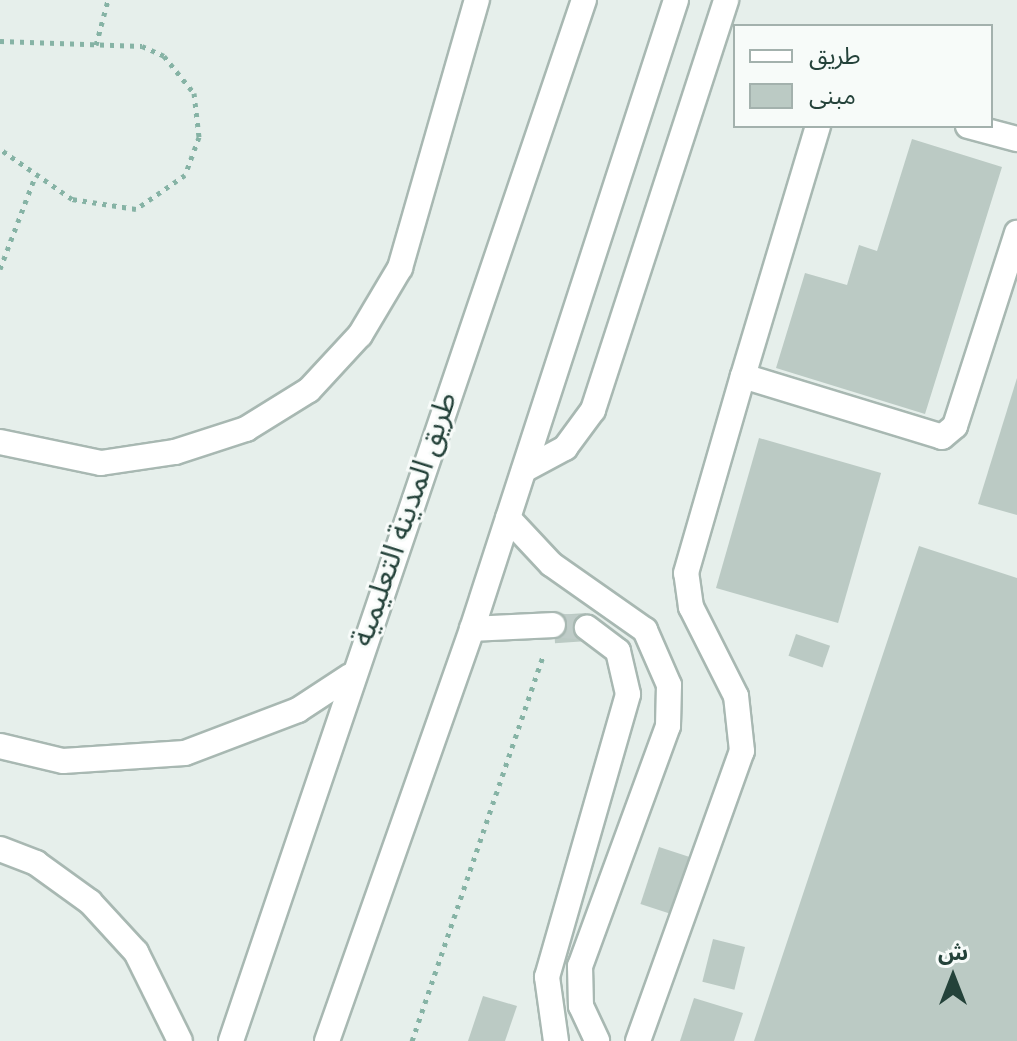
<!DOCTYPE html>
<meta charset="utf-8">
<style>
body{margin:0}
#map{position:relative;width:1017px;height:1041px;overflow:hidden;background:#e6efeb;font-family:Figtree,"Noto Sans Arabic",sans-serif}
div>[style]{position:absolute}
.building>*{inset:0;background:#bbcac4;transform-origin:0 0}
.minor-tunnel>*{height:24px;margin-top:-12px;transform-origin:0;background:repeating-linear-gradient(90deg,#bfccc8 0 24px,transparent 0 36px)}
.path>*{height:5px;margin-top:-2.5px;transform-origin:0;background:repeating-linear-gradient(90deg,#86b3a5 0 4px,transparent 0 10px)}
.roads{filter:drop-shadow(2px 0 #a8b8b2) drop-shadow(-2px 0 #a8b8b2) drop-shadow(0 2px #a8b8b2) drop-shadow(0 -2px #a8b8b2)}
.minor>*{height:24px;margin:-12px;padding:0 12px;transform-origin:12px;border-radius:12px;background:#fff}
span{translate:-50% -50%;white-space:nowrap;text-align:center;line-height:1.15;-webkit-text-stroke:6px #f7fbf9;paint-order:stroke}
.street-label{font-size:30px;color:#24423a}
.legend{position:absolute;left:733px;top:24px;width:260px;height:104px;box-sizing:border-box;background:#f7fbf9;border:2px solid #a3b1ad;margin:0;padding:10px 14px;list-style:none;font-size:24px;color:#24423a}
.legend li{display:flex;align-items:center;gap:16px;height:40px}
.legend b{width:40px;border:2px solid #a3b1ad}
.north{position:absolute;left:913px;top:937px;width:80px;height:80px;-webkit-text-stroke:6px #f7fbf9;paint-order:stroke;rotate:0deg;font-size:22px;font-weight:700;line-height:32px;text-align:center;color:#24423a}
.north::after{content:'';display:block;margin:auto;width:28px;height:36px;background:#24423a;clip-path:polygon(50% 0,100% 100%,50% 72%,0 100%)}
</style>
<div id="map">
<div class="building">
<div style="clip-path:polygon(912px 139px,1002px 167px,925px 414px,776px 368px,805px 273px,847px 285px,859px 245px,877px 251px)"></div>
<div style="clip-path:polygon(1017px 378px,1017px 515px,978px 504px)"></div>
<div style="left:759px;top:438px;width:127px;height:156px;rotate:16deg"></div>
<div style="clip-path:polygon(919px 546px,1017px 578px,1017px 1041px,754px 1041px)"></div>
<div style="left:586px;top:613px;width:28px;height:33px;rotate:86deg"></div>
<div style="left:796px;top:634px;width:36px;height:23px;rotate:19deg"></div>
<div style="left:659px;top:847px;width:33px;height:60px;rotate:18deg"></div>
<div style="left:713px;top:939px;width:33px;height:44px;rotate:14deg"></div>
<div style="clip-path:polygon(483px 996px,517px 1006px,505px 1041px,468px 1041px)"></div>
<div style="clip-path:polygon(694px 998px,743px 1013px,734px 1041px,680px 1041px)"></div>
</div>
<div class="minor-tunnel">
<div style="left:553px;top:625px;width:34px;rotate:5deg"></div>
</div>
<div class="path">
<div style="left:0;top:41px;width:142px;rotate:2deg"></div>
<div style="left:142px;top:46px;width:24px;rotate:24deg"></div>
<div style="left:164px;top:56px;width:48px;rotate:51deg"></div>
<div style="left:194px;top:93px;width:44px;rotate:83.5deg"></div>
<div style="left:199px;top:137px;width:40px;rotate:110.2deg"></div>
<div style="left:185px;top:175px;width:60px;rotate:145.2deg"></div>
<div style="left:136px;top:209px;width:65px;rotate:-171.1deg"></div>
<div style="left:72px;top:199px;width:88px;rotate:-145.2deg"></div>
<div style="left:96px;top:45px;width:47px;rotate:-75.1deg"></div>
<div style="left:0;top:269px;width:98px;rotate:-69.2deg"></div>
<div style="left:412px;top:1041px;width:406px;rotate:-71.2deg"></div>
</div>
<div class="roads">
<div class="minor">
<div style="left:818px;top:126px;width:261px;rotate:106.7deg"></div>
<div style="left:743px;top:376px;width:208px;rotate:17deg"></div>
<div style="left:942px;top:437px;width:17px;rotate:-40deg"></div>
<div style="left:955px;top:426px;width:203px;rotate:-72.2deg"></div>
<div style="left:968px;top:126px;width:51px;rotate:14.9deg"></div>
<div style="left:0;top:442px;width:103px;rotate:11.7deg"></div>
<div style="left:101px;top:463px;width:75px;rotate:-8.5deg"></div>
<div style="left:175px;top:452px;width:75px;rotate:-17.9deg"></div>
<div style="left:246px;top:429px;width:74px;rotate:-31.8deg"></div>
<div style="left:309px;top:390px;width:75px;rotate:-47.2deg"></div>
<div style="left:360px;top:335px;width:78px;rotate:-59.2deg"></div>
<div style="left:400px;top:268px;width:279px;rotate:-74deg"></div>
<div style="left:524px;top:470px;width:47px;rotate:-28.2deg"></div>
<div style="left:565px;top:448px;width:47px;rotate:-53.6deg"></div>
<div style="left:593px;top:410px;width:431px;rotate:-72deg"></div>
<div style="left:508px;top:518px;width:63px;rotate:46.9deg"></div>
<div style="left:551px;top:564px;width:115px;rotate:35.1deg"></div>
<div style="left:645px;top:630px;width:60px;rotate:66.4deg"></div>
<div style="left:669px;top:685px;width:41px;rotate:91.4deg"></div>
<div style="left:668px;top:726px;width:256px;rotate:110.1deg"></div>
<div style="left:580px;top:966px;width:40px;rotate:88.6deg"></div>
<div style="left:581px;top:1006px;width:38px;rotate:65deg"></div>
<div style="left:472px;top:629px;width:81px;rotate:-2.8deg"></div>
<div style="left:0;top:746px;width:65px;rotate:13.4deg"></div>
<div style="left:63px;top:761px;width:122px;rotate:-3.8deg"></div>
<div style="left:185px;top:753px;width:121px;rotate:-20.8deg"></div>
<div style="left:298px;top:710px;width:62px;rotate:-33.2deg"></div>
<div style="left:0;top:849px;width:39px;rotate:21deg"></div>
<div style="left:36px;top:863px;width:67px;rotate:35.8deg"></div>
<div style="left:90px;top:902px;width:68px;rotate:47.4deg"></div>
<div style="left:136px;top:952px;width:99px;rotate:63.7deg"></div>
<div style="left:231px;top:1041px;width:1099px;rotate:-71.27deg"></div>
<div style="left:327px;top:1041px;width:437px;rotate:-70.6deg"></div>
<div style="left:472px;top:629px;width:661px;rotate:-72.03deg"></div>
<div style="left:556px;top:1041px;width:65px;rotate:-98deg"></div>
<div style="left:547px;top:977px;width:294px;rotate:-74deg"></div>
<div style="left:628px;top:694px;width:44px;rotate:-103.1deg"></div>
<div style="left:618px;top:651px;width:39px;rotate:-143deg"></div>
<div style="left:638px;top:1041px;width:308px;rotate:-70.3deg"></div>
<div style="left:742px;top:751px;width:55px;rotate:-96.2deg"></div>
<div style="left:736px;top:696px;width:100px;rotate:-116.8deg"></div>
<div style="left:691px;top:607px;width:34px;rotate:-98deg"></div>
<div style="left:686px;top:573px;width:205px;rotate:-73.9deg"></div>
</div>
</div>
<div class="street-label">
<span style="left:404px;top:519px;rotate:-71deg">طريق المدينة التعليمية</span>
</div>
<ul class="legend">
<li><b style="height:10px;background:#fff"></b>طريق</li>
<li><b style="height:22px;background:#bbcac4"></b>مبنى</li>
</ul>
<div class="north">ش</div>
</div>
